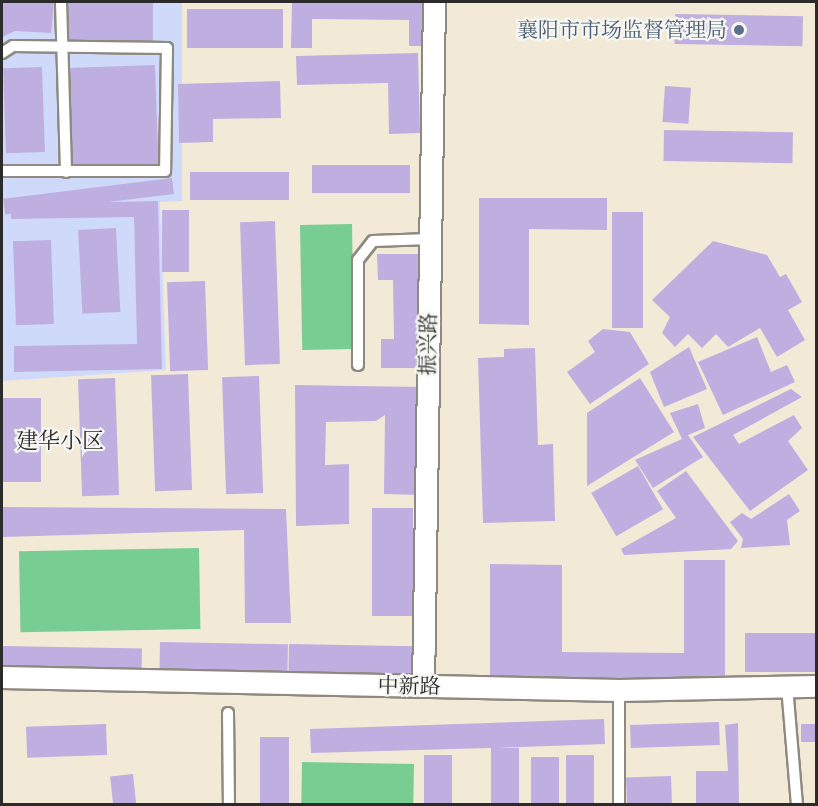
<!DOCTYPE html>
<meta charset="utf-8">
<style>
body{margin:0}
#map{position:relative;width:818px;height:806px;overflow:hidden;background:#f3e9d7;font-family:"EB Garamond","Noto Serif SC",serif}
div>[style]{position:absolute}
.built>*{inset:0;background:#cfdafa}
.green>*{inset:0;background:#78ce92;transform-origin:0 0}
.building>*{inset:0;background:#bfafe0;transform-origin:0 0}
.roads{filter:drop-shadow(2px 0 #8f8a81) drop-shadow(-2px 0 #8f8a81) drop-shadow(0 2px #8f8a81) drop-shadow(0 -2px #8f8a81)}
.lane>*{height:10px;margin:-5px;padding:0 5px;transform-origin:5px;border-radius:5px;background:#fff}
.street>*{height:21px;margin:-10.5px;padding:0 10.5px;transform-origin:10.5px;border-radius:10.5px;background:#fff}
.dots>*{width:16px;height:16px;translate:-50% -50%;box-sizing:border-box;border:3px solid #f6f6f2;border-radius:50%}
span{translate:-50% -50%;white-space:nowrap;text-align:center;line-height:1.15;-webkit-text-stroke:4.5px #f6f6f2;paint-order:stroke}
.service-label{font-size:21px;color:#4e5e75}
.right{translate:-100% -50%;text-align:right}
.street-label{font-size:21px;color:#2b2b2b}
.neighbourhood-label{font-size:22px;color:#2b2b2b}
.frame{position:absolute;inset:0;border:3px solid #2b2b2b;pointer-events:none}
</style>
<div id="map">
<div class="built">
<div style="clip-path:polygon(2px 2px,182px 2px,182px 201px,160px 202px,166px 370px,2px 381px)"></div>
</div>
<div class="green">
<div style="left:352px;top:224px;width:125px;height:52px;rotate:89deg"></div>
<div style="left:199px;top:548px;width:81px;height:180px;rotate:89deg"></div>
<div style="left:302px;top:762px;width:112px;height:42px;rotate:1deg"></div>
</div>
<div class="building">
<div style="clip-path:polygon(2px 2px,54px 2px,51px 33px,15px 31px,2px 37px)"></div>
<div style="left:64px;top:2px;width:89px;height:40px"></div>
<div style="clip-path:polygon(292px 2px,426px 2px,426px 46px,409px 46px,409px 20px,312px 19px,312px 48px,291px 48px)"></div>
<div style="left:187px;top:9px;width:96px;height:39px"></div>
<div style="left:675px;top:14px;width:128px;height:30px;rotate:1deg"></div>
<div style="clip-path:polygon(418px 53px,420px 133px,389px 134px,388px 83px,297px 85px,296px 56px)"></div>
<div style="left:155px;top:65px;width:99px;height:88px;rotate:88deg"></div>
<div style="left:42px;top:67px;width:85px;height:39px;rotate:88deg"></div>
<div style="clip-path:polygon(280px 81px,281px 118px,213px 119px,213px 142px,179px 143px,178px 84px)"></div>
<div style="left:665px;top:86px;width:26px;height:36px;rotate:4deg"></div>
<div style="left:664px;top:130px;width:129px;height:31px;rotate:1deg"></div>
<div style="left:410px;top:165px;width:28px;height:98px;rotate:90deg"></div>
<div style="left:190px;top:172px;width:99px;height:28px"></div>
<div style="left:172px;top:178px;width:16px;height:170px;rotate:83deg"></div>
<div style="clip-path:polygon(479px 198px,607px 198px,607px 230px,529px 229px,529px 325px,479px 324px)"></div>
<div style="clip-path:polygon(158px 201px,162px 369px,14px 372px,14px 346px,137px 344px,134px 217px,11px 219px,11px 204px)"></div>
<div style="left:162px;top:210px;width:27px;height:62px"></div>
<div style="left:612px;top:212px;width:31px;height:116px"></div>
<div style="left:275px;top:221px;width:143px;height:35px;rotate:88deg"></div>
<div style="left:116px;top:228px;width:84px;height:38px;rotate:87deg"></div>
<div style="left:51px;top:240px;width:84px;height:38px;rotate:88deg"></div>
<div style="clip-path:polygon(713px 241px,767px 255px,780px 277px,786px 274px,802px 302px,788px 310px,805px 340px,777px 357px,760px 328px,728px 347px,716px 334px,702px 348px,688px 334px,675px 347px,662px 333px,670px 317px,652px 300px)"></div>
<div style="clip-path:polygon(377px 254px,419px 254px,421px 368px,381px 368px,381px 339px,394px 339px,393px 280px,378px 280px)"></div>
<div style="left:205px;top:281px;width:89px;height:38px;rotate:88deg"></div>
<div style="clip-path:polygon(603px 329px,630px 332px,649px 364px,590px 404px,567px 372px,595px 352px,588px 341px)"></div>
<div style="clip-path:polygon(757px 337px,771px 372px,787px 365px,795px 382px,723px 415px,698px 362px)"></div>
<div style="clip-path:polygon(689px 347px,707px 389px,664px 407px,650px 372px)"></div>
<div style="clip-path:polygon(535px 348px,538px 445px,553px 444px,555px 521px,483px 523px,478px 358px,504px 357px,504px 349px)"></div>
<div style="left:188px;top:374px;width:116px;height:37px;rotate:88deg"></div>
<div style="left:259px;top:376px;width:117px;height:37px;rotate:88deg"></div>
<div style="left:115px;top:378px;width:117px;height:37px;rotate:88deg"></div>
<div style="clip-path:polygon(640px 378px,674px 432px,587px 486px,587px 413px)"></div>
<div style="clip-path:polygon(295px 385px,420px 387px,418px 495px,384px 494px,385px 415px,376px 421px,326px 422px,325px 465px,349px 464px,349px 524px,296px 526px)"></div>
<div style="clip-path:polygon(791px 389px,802px 397px,733px 435px,739px 444px,794px 415px,802px 428px,788px 441px,808px 470px,750px 511px,693px 437px)"></div>
<div style="left:2px;top:398px;width:39px;height:84px"></div>
<div style="clip-path:polygon(698px 404px,705px 428px,688px 435px,703px 457px,653px 488px,635px 460px,682px 439px,670px 413px)"></div>
<div style="left:638px;top:466px;width:50px;height:54px;rotate:60deg"></div>
<div style="clip-path:polygon(686px 471px,738px 541px,731px 549px,624px 555px,621px 549px,676px 518px,657px 491px)"></div>
<div style="clip-path:polygon(789px 494px,800px 511px,787px 520px,790px 545px,741px 548px,743px 539px,730px 522px,742px 513px,751px 519px)"></div>
<div style="clip-path:polygon(2px 507px,286px 509px,291px 623px,245px 623px,244px 530px,2px 537px)"></div>
<div style="left:372px;top:508px;width:41px;height:108px"></div>
<div style="clip-path:polygon(684px 560px,725px 560px,725px 680px,490px 678px,490px 564px,562px 565px,562px 652px,684px 653px)"></div>
<div style="left:816px;top:633px;width:39px;height:71px;rotate:90deg"></div>
<div style="left:160px;top:642px;width:128px;height:30px;rotate:1deg"></div>
<div style="left:289px;top:644px;width:127px;height:29px;rotate:1deg"></div>
<div style="left:2px;top:646px;width:140px;height:22px;rotate:1deg"></div>
<div style="clip-path:polygon(604px 719px,605px 744px,497px 748px,519px 748px,519px 804px,491px 804px,491px 748px,311px 753px,310px 729px)"></div>
<div style="left:719px;top:722px;width:23px;height:89px;rotate:88deg"></div>
<div style="clip-path:polygon(738px 723px,739px 804px,696px 804px,696px 771px,728px 771px,725px 725px)"></div>
<div style="left:106px;top:724px;width:31px;height:80px;rotate:88deg"></div>
<div style="left:816px;top:724px;width:18px;height:15px;rotate:90deg"></div>
<div style="left:260px;top:737px;width:29px;height:67px"></div>
<div style="left:424px;top:755px;width:28px;height:49px"></div>
<div style="left:566px;top:755px;width:28px;height:49px"></div>
<div style="left:531px;top:757px;width:28px;height:47px"></div>
<div style="left:133px;top:774px;width:30px;height:23px;rotate:84deg"></div>
<div style="left:671px;top:776px;width:28px;height:45px;rotate:88deg"></div>
</div>
<div class="roads">
<div class="lane">
<div style="left:61px;top:2px;width:170px;rotate:88.3deg"></div>
<div style="left:2px;top:53px;width:13px;rotate:-32deg"></div>
<div style="left:13px;top:46px;width:154px;rotate:0.7deg"></div>
<div style="left:167px;top:48px;width:123px;rotate:90.9deg"></div>
<div style="left:165px;top:171px;width:163px;rotate:180deg"></div>
<div style="left:358px;top:365px;width:105px;rotate:-90deg"></div>
<div style="left:358px;top:260px;width:24px;rotate:-52deg"></div>
<div style="left:373px;top:241px;width:57px;rotate:-2deg"></div>
<div style="left:787px;top:686px;width:118px;rotate:85.2deg"></div>
<div style="left:228px;top:713px;width:91px;rotate:89.4deg"></div>
<div style="left:619px;top:804px;width:114px;rotate:-90deg"></div>
</div>
<div class="street">
<div style="left:2px;top:677px;width:617px;rotate:1.21deg"></div>
<div style="left:619px;top:690px;width:197px;rotate:-1.2deg"></div>
<div style="left:423px;top:686px;width:684px;rotate:-89.08deg"></div>
</div>
</div>
<div class="dots">
<div style="left:739px;top:30px;background:#5c6f8a"></div>
</div>
<div class="service-label">
<span class="right" style="left:727px;top:30px">襄阳市市场监督管理局</span>
</div>
<div class="street-label">
<span style="left:428px;top:344px;rotate:-89deg">振兴路</span>
<span style="left:409px;top:686px;rotate:1deg">中新路</span>
</div>
<div class="neighbourhood-label">
<span style="left:60px;top:441px">建华小区</span>
</div>
<div class="frame"></div>
</div>
